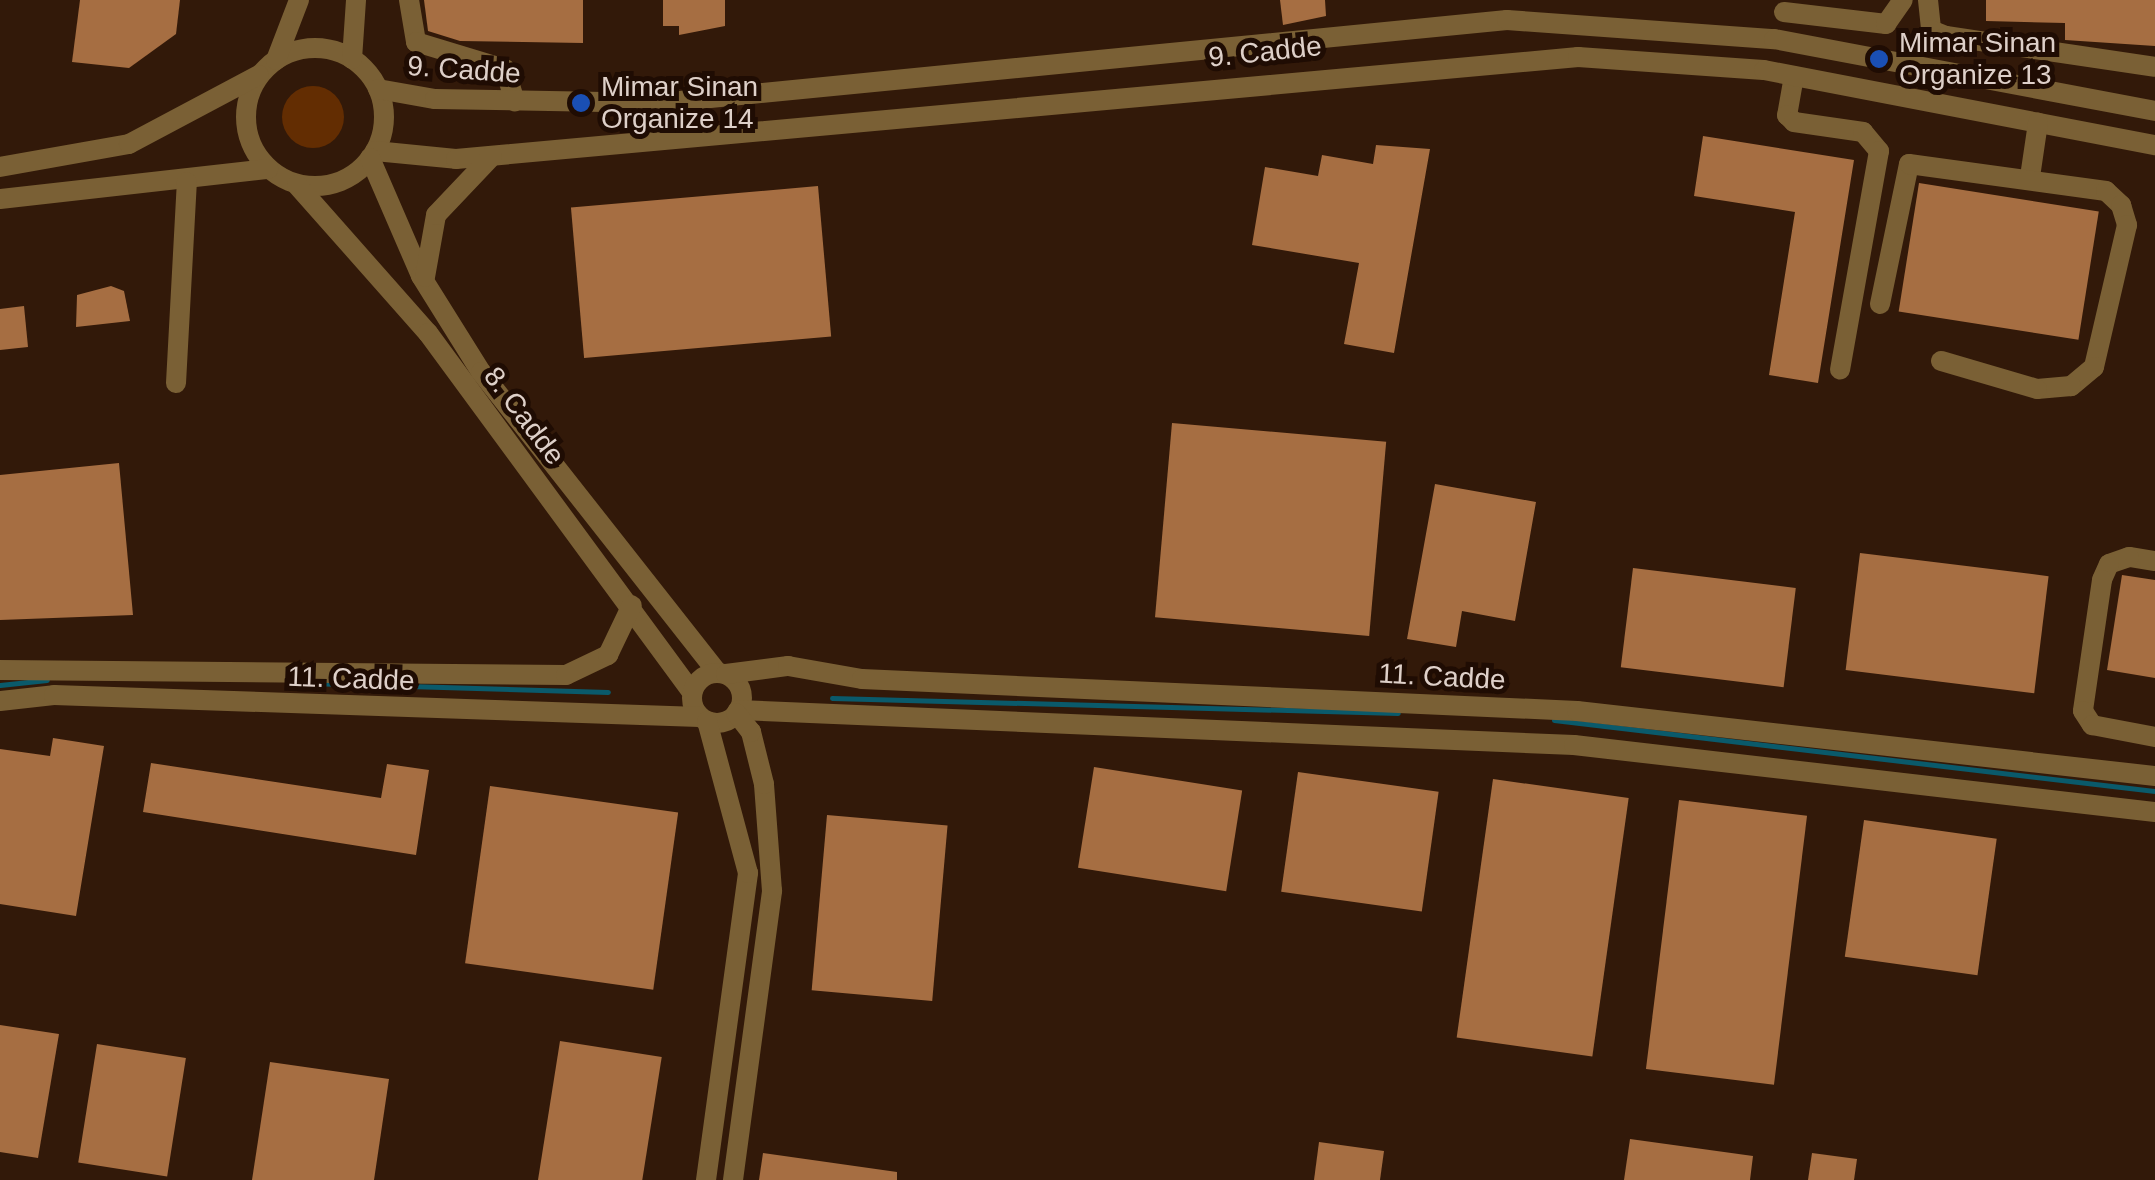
<!DOCTYPE html>
<style>
body{margin:0}
#map{position:relative;width:2155px;height:1180px;overflow:hidden;background:#29150a;font-family:Arial,sans-serif}
div>[style]{position:absolute}
.built>*{inset:0;background:#321909;transform-origin:0 0}
.green>*{inset:0;background:#632d02}
.round{border-radius:50%}
.stream>*{height:5px;margin:-2.5px;padding:0 2.5px;transform-origin:2.5px;border-radius:2.5px;background:#0a5a6b}
.building>*{inset:0;background:#a66e42;transform-origin:0 0}
.minor>*{height:20px;margin:-10px;padding:0 10px;transform-origin:10px;border-radius:10px;background:#7a6035}
.minor>.ring{margin:-10px;padding:0;box-sizing:content-box;background:none;border:20px solid #7a6035;border-radius:50%}
.dots>*{width:28px;height:28px;translate:-50% -50%;box-sizing:border-box;border:5px solid #1f0c03;border-radius:50%}
span{translate:-50% -50%;white-space:nowrap;text-align:center;line-height:1.15;-webkit-text-stroke:10px #1f0c03;paint-order:stroke}
.poi-label{font-size:28px;color:#ded0c9}
.left{translate:0 -50%;text-align:left}
.street-label{font-size:28px;color:#ded0c9}
</style>
<div id="map">
<div class="built">
<div style="left:0;top:0;width:2155px;height:1180px"></div>
</div>
<div class="green">
<div class="round" style="left:282px;top:86px;width:62px;height:62px"></div>
</div>
<div class="stream">
<div style="left:308px;top:683px;width:300px;rotate:1.7deg"></div>
<div style="left:0;top:685px;width:47px;rotate:-6.1deg"></div>
<div style="left:832px;top:698px;width:566px;rotate:1.52deg"></div>
<div style="left:1554px;top:720px;width:605px;rotate:6.74deg"></div>
</div>
<div class="building">
<div style="clip-path:polygon(80px 0,180px 0,176px 34px,129px 68px,72px 62px)"></div>
<div style="clip-path:polygon(424px 0,583px 0,583px 43px,460px 41px,428px 31px)"></div>
<div style="clip-path:polygon(663px 0,725px 0,725px 26px,679px 35px,679px 26px,663px 26px)"></div>
<div style="clip-path:polygon(1280px 0,1325px 0,1326px 16px,1283px 25px)"></div>
<div style="clip-path:polygon(1986px 0,2155px 0,2155px 46px,2065px 40px,2065px 23px,1986px 21px)"></div>
<div style="clip-path:polygon(1703px 136px,1854px 160px,1818px 383px,1769px 375px,1795px 212px,1694px 196px)"></div>
<div style="clip-path:polygon(1376px 145px,1430px 149px,1394px 353px,1344px 344px,1359px 263px,1252px 245px,1265px 167px,1318px 176px,1322px 155px,1373px 164px)"></div>
<div style="left:1919px;top:183px;width:182px;height:130px;rotate:9deg"></div>
<div style="left:818px;top:186px;width:151px;height:248px;rotate:85deg"></div>
<div style="clip-path:polygon(111px 286px,124px 291px,130px 321px,76px 327px,77px 295px)"></div>
<div style="clip-path:polygon(24px 306px,28px 347px,0 350px,0 309px)"></div>
<div style="left:1172px;top:423px;width:215px;height:195px;rotate:5deg"></div>
<div style="clip-path:polygon(119px 463px,133px 615px,0 620px,0 475px)"></div>
<div style="clip-path:polygon(1435px 484px,1536px 502px,1515px 621px,1462px 611px,1456px 647px,1407px 639px)"></div>
<div style="left:1860px;top:553px;width:190px;height:118px;rotate:7deg"></div>
<div style="left:1633px;top:568px;width:164px;height:100px;rotate:7deg"></div>
<div style="clip-path:polygon(2122px 575px,2155px 580px,2155px 678px,2107px 670px)"></div>
<div style="clip-path:polygon(53px 738px,104px 746px,76px 916px,0 904px,0 749px,50px 756px)"></div>
<div style="clip-path:polygon(151px 763px,381px 798px,387px 764px,429px 770px,416px 855px,143px 812px)"></div>
<div style="left:1094px;top:767px;width:150px;height:102px;rotate:9deg"></div>
<div style="left:1298px;top:772px;width:142px;height:121px;rotate:8deg"></div>
<div style="left:1493px;top:779px;width:137px;height:261px;rotate:8deg"></div>
<div style="left:490px;top:786px;width:190px;height:179px;rotate:8deg"></div>
<div style="left:1679px;top:800px;width:129px;height:271px;rotate:7deg"></div>
<div style="left:827px;top:815px;width:121px;height:176px;rotate:5deg"></div>
<div style="left:1864px;top:820px;width:134px;height:138px;rotate:8deg"></div>
<div style="clip-path:polygon(0 1025px,59px 1034px,38px 1158px,0 1152px)"></div>
<div style="left:560px;top:1041px;width:103px;height:141px;rotate:9deg"></div>
<div style="left:97px;top:1044px;width:90px;height:120px;rotate:9deg"></div>
<div style="clip-path:polygon(270px 1062px,389px 1079px,374px 1180px,252px 1180px)"></div>
<div style="clip-path:polygon(1630px 1139px,1753px 1156px,1750px 1180px,1624px 1180px)"></div>
<div style="clip-path:polygon(1319px 1142px,1384px 1151px,1380px 1180px,1314px 1180px)"></div>
<div style="clip-path:polygon(763px 1153px,897px 1172px,897px 1180px,759px 1180px)"></div>
<div style="clip-path:polygon(1812px 1153px,1857px 1159px,1854px 1180px,1808px 1180px)"></div>
</div>
<div class="minor">
<div style="left:409px;top:0;width:43px;rotate:80.5deg"></div>
<div style="left:416px;top:42px;width:93px;rotate:16.9deg"></div>
<div style="left:505px;top:69px;width:34px;rotate:73deg"></div>
<div style="left:1928px;top:0;width:30px;rotate:84deg"></div>
<div style="left:1931px;top:30px;width:16px;rotate:22deg"></div>
<div style="left:1946px;top:36px;width:211px;rotate:8.4deg"></div>
<div style="left:1784px;top:12px;width:103px;rotate:6.7deg"></div>
<div style="left:1886px;top:24px;width:29px;rotate:-55deg"></div>
<div class="ring" style="left:246px;top:48px;width:118px;height:118px"></div>
<div style="left:352px;top:59px;width:59px;rotate:-86.1deg"></div>
<div style="left:276px;top:60px;width:64px;rotate:-69deg"></div>
<div style="left:1794px;top:76px;width:40px;rotate:100deg"></div>
<div style="left:1787px;top:115px;width:10px;rotate:45deg"></div>
<div style="left:1794px;top:122px;width:70px;rotate:8.2deg"></div>
<div style="left:1863px;top:132px;width:25px;rotate:50deg"></div>
<div style="left:1879px;top:151px;width:222px;rotate:100.1deg"></div>
<div style="left:378px;top:89px;width:58px;rotate:10deg"></div>
<div style="left:435px;top:99px;width:225px;rotate:1deg"></div>
<div style="left:660px;top:103px;width:851px;rotate:-5.6deg"></div>
<div style="left:1507px;top:20px;width:268px;rotate:4.1deg"></div>
<div style="left:1774px;top:39px;width:388px;rotate:10.7deg"></div>
<div style="left:375px;top:151px;width:81px;rotate:5.6deg"></div>
<div style="left:456px;top:159px;width:1127px;rotate:-5.19deg"></div>
<div style="left:1578px;top:57px;width:186px;rotate:4deg"></div>
<div style="left:1764px;top:70px;width:398px;rotate:10.9deg"></div>
<div style="left:370px;top:158px;width:129px;rotate:66.6deg"></div>
<div style="left:421px;top:276px;width:113px;rotate:58deg"></div>
<div style="left:481px;top:372px;width:382px;rotate:51.8deg"></div>
<div style="left:0;top:167px;width:131px;rotate:-10.1deg"></div>
<div style="left:129px;top:144px;width:147px;rotate:-28deg"></div>
<div style="left:2030px;top:177px;width:55px;rotate:-81.6deg"></div>
<div style="left:297px;top:185px;width:198px;rotate:48.5deg"></div>
<div style="left:428px;top:333px;width:446px;rotate:53.7deg"></div>
<div style="left:0;top:199px;width:270px;rotate:-6.4deg"></div>
<div style="left:425px;top:277px;width:63px;rotate:-79.9deg"></div>
<div style="left:436px;top:215px;width:81px;rotate:-46.5deg"></div>
<div style="left:1880px;top:304px;width:143px;rotate:-78.3deg"></div>
<div style="left:1909px;top:164px;width:199px;rotate:7.8deg"></div>
<div style="left:2106px;top:191px;width:21px;rotate:43deg"></div>
<div style="left:2121px;top:205px;width:21px;rotate:73deg"></div>
<div style="left:2127px;top:225px;width:146px;rotate:103.1deg"></div>
<div style="left:2094px;top:367px;width:30px;rotate:140deg"></div>
<div style="left:2071px;top:386px;width:34px;rotate:175deg"></div>
<div style="left:2037px;top:389px;width:100px;rotate:-163.7deg"></div>
<div style="left:176px;top:383px;width:201px;rotate:-86.9deg"></div>
<div style="left:2155px;top:561px;width:26px;rotate:-171deg"></div>
<div style="left:2129px;top:557px;width:21px;rotate:161deg"></div>
<div style="left:2109px;top:564px;width:17px;rotate:114deg"></div>
<div style="left:2102px;top:580px;width:132px;rotate:98.3deg"></div>
<div style="left:2083px;top:711px;width:17px;rotate:57deg"></div>
<div style="left:2092px;top:725px;width:64px;rotate:10.8deg"></div>
<div style="left:0;top:670px;width:566px;rotate:0.51deg"></div>
<div style="left:566px;top:675px;width:47px;rotate:-25.5deg"></div>
<div style="left:608px;top:655px;width:55px;rotate:-64.4deg"></div>
<div class="ring" style="left:692px;top:673px;width:30px;height:30px"></div>
<div style="left:726px;top:674px;width:63px;rotate:-7.4deg"></div>
<div style="left:788px;top:666px;width:75px;rotate:10deg"></div>
<div style="left:862px;top:679px;width:716px;rotate:2.56deg"></div>
<div style="left:1577px;top:711px;width:582px;rotate:6.42deg"></div>
<div style="left:0;top:701px;width:54px;rotate:-6.3deg"></div>
<div style="left:54px;top:695px;width:646px;rotate:1.95deg"></div>
<div style="left:738px;top:710px;width:837px;rotate:2.4deg"></div>
<div style="left:1574px;top:745px;width:585px;rotate:6.58deg"></div>
<div style="left:706px;top:1180px;width:310px;rotate:-82.2deg"></div>
<div style="left:748px;top:873px;width:157px;rotate:-105.1deg"></div>
<div style="left:733px;top:1180px;width:292px;rotate:-82.3deg"></div>
<div style="left:772px;top:891px;width:107px;rotate:-94.3deg"></div>
<div style="left:764px;top:784px;width:54px;rotate:-104deg"></div>
<div style="left:751px;top:732px;width:24px;rotate:-128deg"></div>
</div>
<div class="dots">
<div style="left:1879px;top:59px;background:#1a4fb4"></div>
<div style="left:581px;top:103px;background:#1a4fb4"></div>
</div>
<div class="poi-label">
<span class="left" style="left:1899px;top:59px">Mimar Sinan<br>Organize 13</span>
<span class="left" style="left:601px;top:103px">Mimar Sinan<br>Organize 14</span>
</div>
<div class="street-label">
<span style="left:1265px;top:52px;rotate:-6deg">9. Cadde</span>
<span style="left:464px;top:70px;rotate:4deg">9. Cadde</span>
<span style="left:524px;top:416px;rotate:53deg">8. Cadde</span>
<span style="left:1442px;top:677px;rotate:3deg">11. Cadde</span>
<span style="left:351px;top:679px;rotate:2deg">11. Cadde</span>
</div>
</div>
